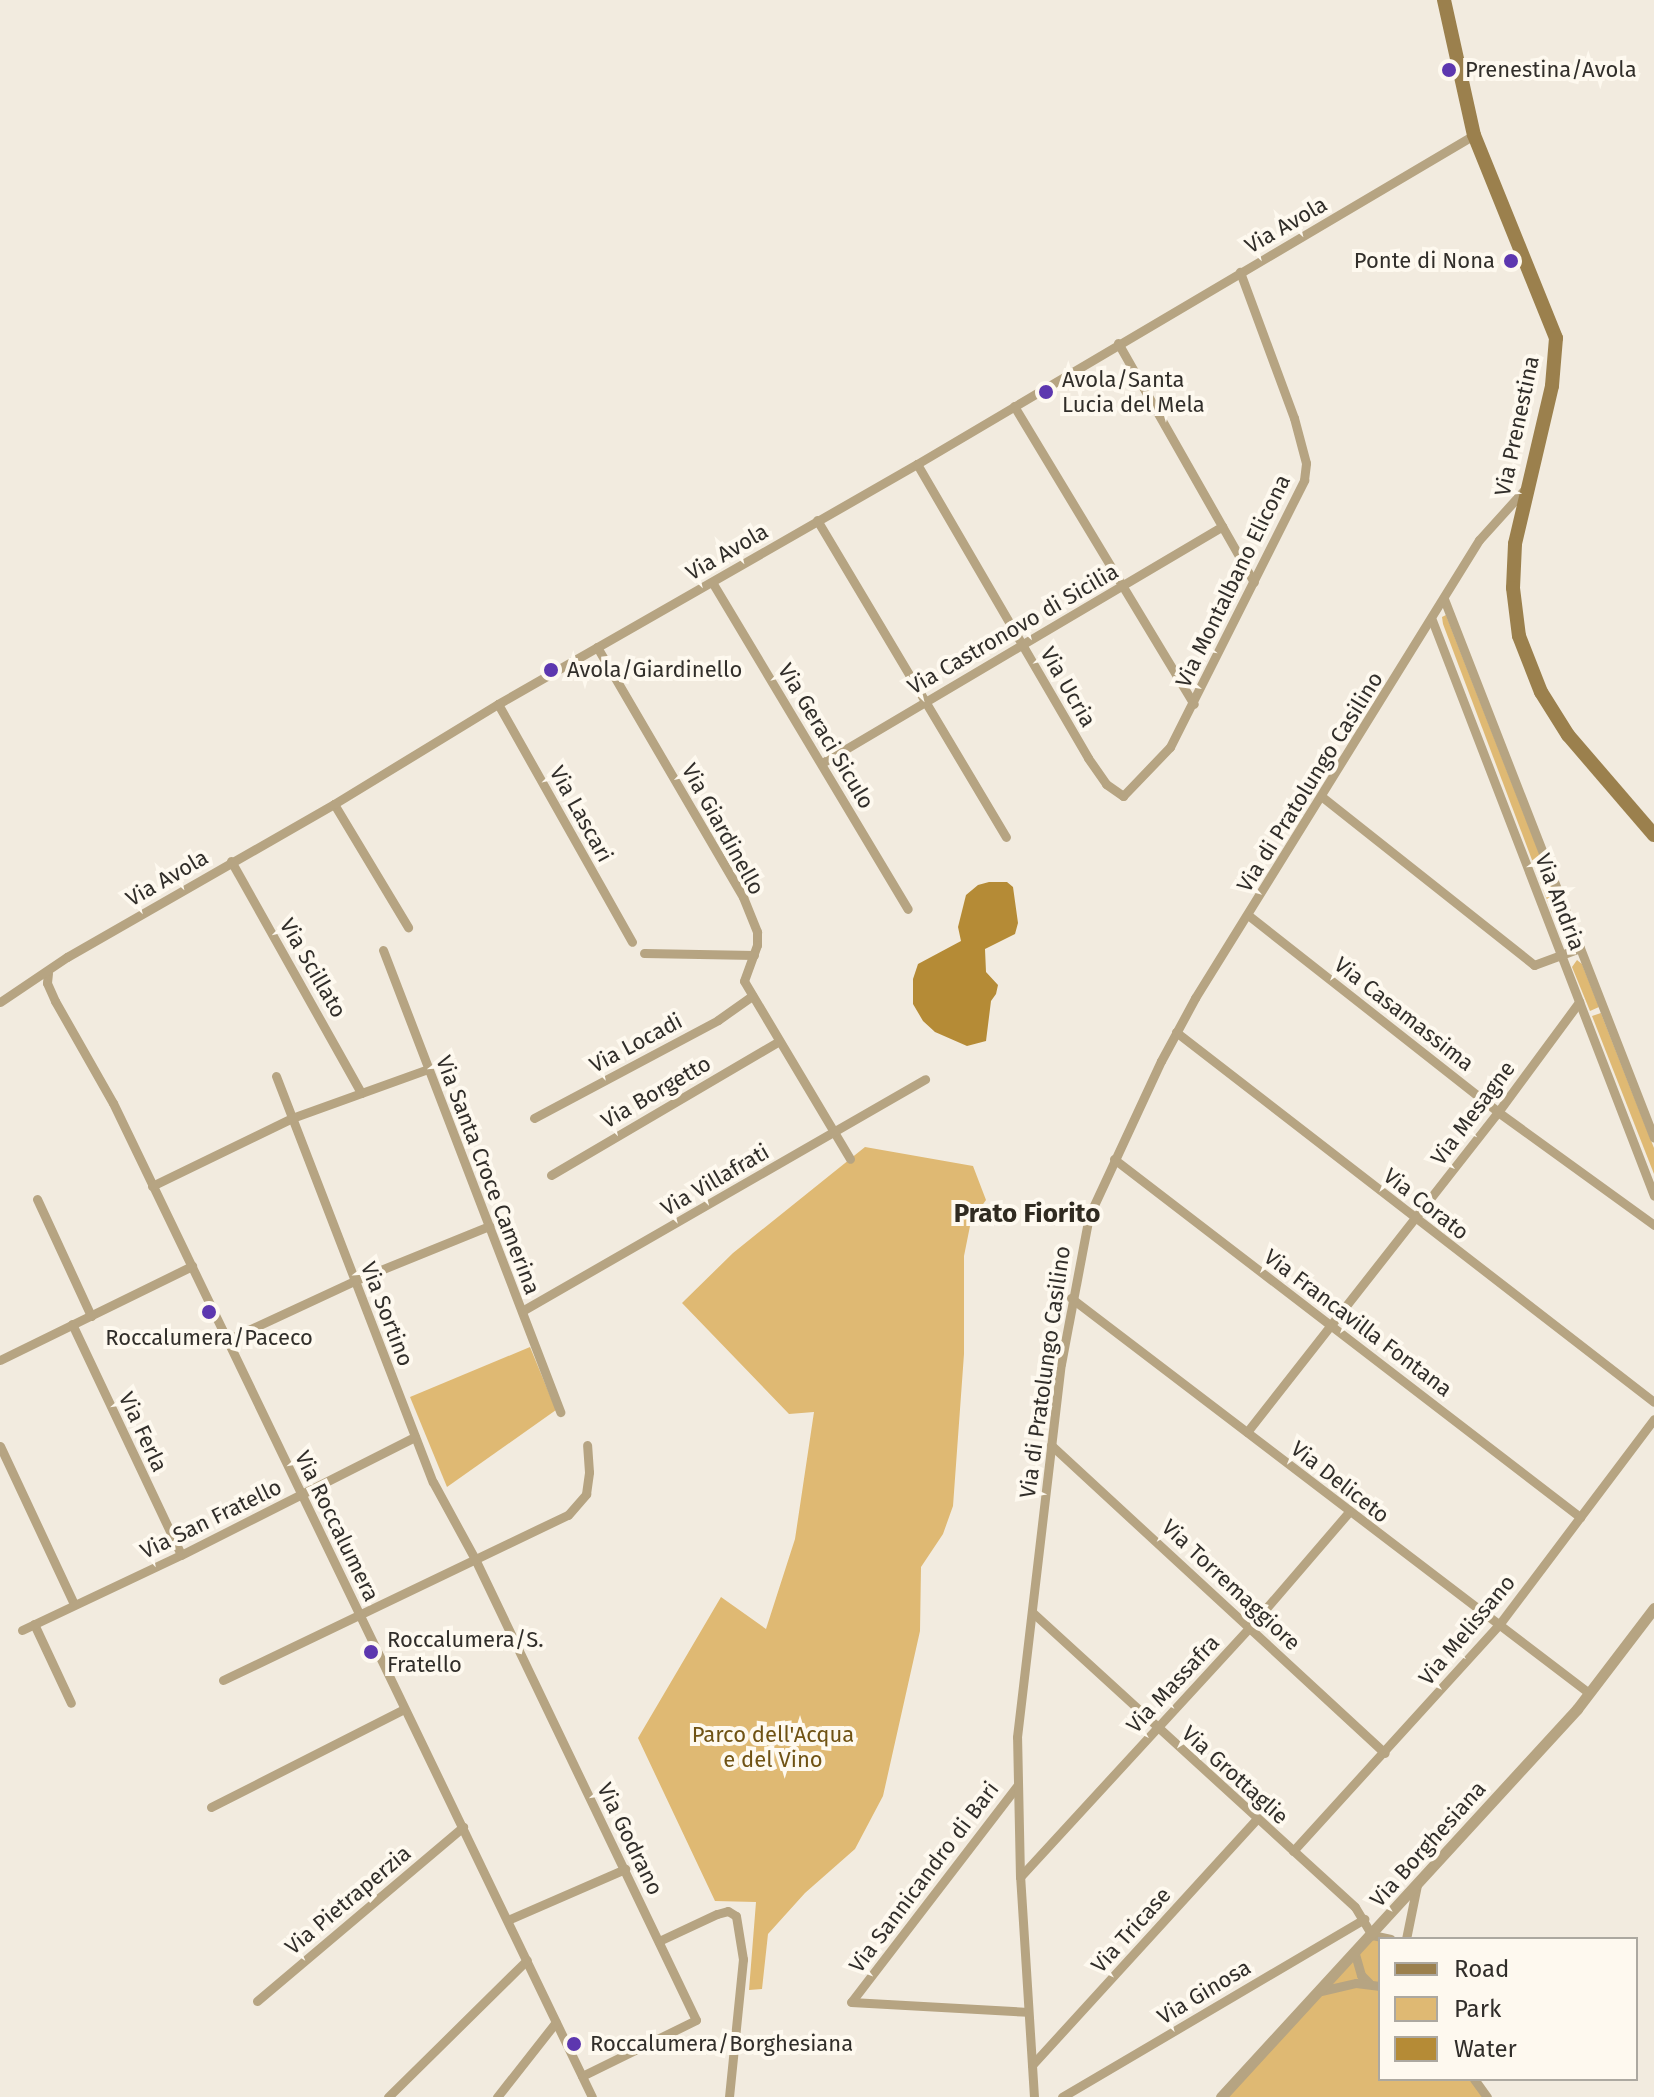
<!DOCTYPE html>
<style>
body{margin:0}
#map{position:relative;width:1654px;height:2097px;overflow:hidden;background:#f2ebdf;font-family:"Fira Sans",sans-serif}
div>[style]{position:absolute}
.green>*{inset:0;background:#dfb973}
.water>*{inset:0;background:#b58b36}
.minor>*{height:9px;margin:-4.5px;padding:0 4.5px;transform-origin:4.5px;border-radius:4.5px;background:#b6a482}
.tertiary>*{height:11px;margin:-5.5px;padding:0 5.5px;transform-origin:5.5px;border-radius:5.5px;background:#b6a482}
.secondary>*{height:14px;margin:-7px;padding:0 7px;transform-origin:7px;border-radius:7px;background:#9b804d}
.dots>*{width:22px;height:22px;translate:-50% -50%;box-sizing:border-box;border:4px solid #fef9ef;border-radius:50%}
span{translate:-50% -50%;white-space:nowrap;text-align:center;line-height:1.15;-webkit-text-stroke:8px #fef9ef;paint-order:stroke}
.poi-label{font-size:22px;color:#312e2a}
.left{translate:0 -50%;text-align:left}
.right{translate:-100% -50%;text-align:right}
.street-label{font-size:22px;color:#312e2a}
.park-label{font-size:22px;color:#6f5213}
.quarter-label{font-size:26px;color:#302b21;font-weight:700}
.legend{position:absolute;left:1378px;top:1937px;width:260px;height:144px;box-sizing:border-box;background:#fef9ef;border:2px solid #aca8a0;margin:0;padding:10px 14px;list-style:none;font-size:24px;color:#312e2a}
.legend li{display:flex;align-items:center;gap:16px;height:40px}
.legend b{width:40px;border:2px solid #aca8a0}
</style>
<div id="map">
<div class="green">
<div style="clip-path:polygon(1446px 615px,1561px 909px,1552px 913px,1443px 624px,1442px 617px)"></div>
<div style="clip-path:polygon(1577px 960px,1582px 964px,1599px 1007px,1590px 1011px,1572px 967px)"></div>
<div style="clip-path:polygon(1601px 1013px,1654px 1148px,1654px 1174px,1592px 1016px)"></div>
<div style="clip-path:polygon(865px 1147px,973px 1166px,986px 1200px,971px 1221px,964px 1256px,964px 1354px,953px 1506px,943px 1534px,921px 1567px,920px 1631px,883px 1796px,855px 1849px,805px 1893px,768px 1934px,762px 1989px,749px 1990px,756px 1902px,715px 1901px,638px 1738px,721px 1597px,766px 1629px,795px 1539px,814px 1412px,789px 1414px,682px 1303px,733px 1253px)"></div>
<div style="clip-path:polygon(530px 1347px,556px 1410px,447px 1487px,410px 1397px)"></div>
<div style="clip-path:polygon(1372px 1935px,1380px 1940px,1380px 2079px,1474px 2079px,1487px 2097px,1221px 2097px)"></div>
</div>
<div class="water">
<div style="clip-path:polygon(989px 882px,1007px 882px,1013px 887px,1018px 923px,1015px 934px,985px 949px,986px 972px,998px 985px,996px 994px,991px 1001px,986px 1041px,967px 1046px,935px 1032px,923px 1021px,913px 1004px,913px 979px,918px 964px,961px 941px,958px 927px,966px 895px,978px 885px)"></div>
</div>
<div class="minor">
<div style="left:1118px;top:343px;width:275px;rotate:60.4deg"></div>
<div style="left:1014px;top:406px;width:348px;rotate:58.9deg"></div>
<div style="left:917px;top:464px;width:340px;rotate:59.8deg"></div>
<div style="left:1088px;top:758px;width:32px;rotate:55deg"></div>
<div style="left:1106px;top:784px;width:21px;rotate:35deg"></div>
<div style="left:1123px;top:796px;width:68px;rotate:-46.2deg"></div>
<div style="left:1170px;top:747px;width:299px;rotate:-63.3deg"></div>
<div style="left:1304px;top:480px;width:17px;rotate:-83deg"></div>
<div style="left:1306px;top:463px;width:47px;rotate:-104.9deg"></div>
<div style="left:1294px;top:418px;width:156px;rotate:-110.3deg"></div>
<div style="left:817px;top:520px;width:369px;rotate:59.2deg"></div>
<div style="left:712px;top:582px;width:381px;rotate:59.1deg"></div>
<div style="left:1444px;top:599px;width:578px;rotate:68.71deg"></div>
<div style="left:1432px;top:620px;width:617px;rotate:68.92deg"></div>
<div style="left:597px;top:647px;width:290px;rotate:59.7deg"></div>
<div style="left:743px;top:897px;width:38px;rotate:68deg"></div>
<div style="left:757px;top:932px;width:13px;rotate:90deg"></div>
<div style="left:757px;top:945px;width:38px;rotate:110deg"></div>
<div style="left:744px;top:981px;width:207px;rotate:59.2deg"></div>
<div style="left:498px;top:704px;width:273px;rotate:60.6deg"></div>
<div style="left:822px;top:763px;width:465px;rotate:-30.6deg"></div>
<div style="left:1321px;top:796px;width:272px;rotate:38.4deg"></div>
<div style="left:1534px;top:965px;width:49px;rotate:-20.3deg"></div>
<div style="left:334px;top:804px;width:144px;rotate:59deg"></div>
<div style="left:231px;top:861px;width:266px;rotate:60.7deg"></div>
<div style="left:1248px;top:915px;width:318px;rotate:38.2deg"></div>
<div style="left:1498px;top:1112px;width:193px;rotate:35.9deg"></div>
<div style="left:383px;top:950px;width:495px;rotate:69deg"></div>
<div style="left:644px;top:953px;width:110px;rotate:1deg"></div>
<div style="left:48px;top:973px;width:10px;rotate:96deg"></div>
<div style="left:47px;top:983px;width:20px;rotate:66deg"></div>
<div style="left:55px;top:1001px;width:117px;rotate:60.4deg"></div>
<div style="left:113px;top:1103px;width:1103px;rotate:64.27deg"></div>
<div style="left:0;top:1002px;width:81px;rotate:-33.9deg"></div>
<div style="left:67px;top:957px;width:308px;rotate:-29.8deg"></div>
<div style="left:334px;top:804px;width:192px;rotate:-31.4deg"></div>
<div style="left:498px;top:704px;width:483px;rotate:-29.8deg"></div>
<div style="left:917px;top:464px;width:647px;rotate:-30.57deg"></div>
<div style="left:1176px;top:1032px;width:604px;rotate:37.74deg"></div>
<div style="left:276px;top:1076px;width:435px;rotate:68.9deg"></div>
<div style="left:433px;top:1482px;width:88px;rotate:61.4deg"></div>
<div style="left:475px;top:1559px;width:511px;rotate:64.39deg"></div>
<div style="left:696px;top:2020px;width:127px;rotate:153.8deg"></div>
<div style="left:534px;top:1118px;width:208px;rotate:-28deg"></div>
<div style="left:718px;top:1020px;width:42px;rotate:-35.2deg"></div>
<div style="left:1114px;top:1159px;width:588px;rotate:37.53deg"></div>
<div style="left:551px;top:1175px;width:264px;rotate:-30.4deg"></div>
<div style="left:152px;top:1186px;width:156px;rotate:-25.9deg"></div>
<div style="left:292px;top:1118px;width:145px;rotate:-19.8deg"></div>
<div style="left:37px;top:1199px;width:129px;rotate:65.2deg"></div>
<div style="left:1071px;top:1298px;width:651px;rotate:37.33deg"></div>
<div style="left:522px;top:1311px;width:465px;rotate:-29.9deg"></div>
<div style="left:72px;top:1324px;width:255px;rotate:64.7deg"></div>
<div style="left:227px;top:1340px;width:142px;rotate:-24.9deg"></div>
<div style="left:356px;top:1280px;width:144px;rotate:-22.1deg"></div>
<div style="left:0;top:1360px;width:214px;rotate:-26.1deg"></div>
<div style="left:1247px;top:1432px;width:407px;rotate:-51.9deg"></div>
<div style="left:1498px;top:1112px;width:137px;rotate:-53.6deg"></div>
<div style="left:1051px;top:1445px;width:454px;rotate:42.7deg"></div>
<div style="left:0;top:1446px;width:174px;rotate:64.9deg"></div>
<div style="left:1032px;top:1612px;width:437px;rotate:42.4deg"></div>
<div style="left:1355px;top:1907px;width:33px;rotate:59deg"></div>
<div style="left:1372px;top:1935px;width:19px;rotate:12deg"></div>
<div style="left:34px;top:1624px;width:87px;rotate:64.9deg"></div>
<div style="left:22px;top:1630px;width:176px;rotate:-25.3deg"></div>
<div style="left:181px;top:1555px;width:262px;rotate:-26.8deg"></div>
<div style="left:223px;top:1680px;width:382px;rotate:-25.6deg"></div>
<div style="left:568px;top:1515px;width:28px;rotate:-49deg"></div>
<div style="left:586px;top:1494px;width:22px;rotate:-82deg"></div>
<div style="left:589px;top:1472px;width:27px;rotate:-94deg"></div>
<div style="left:1017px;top:1786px;width:272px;rotate:127.5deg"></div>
<div style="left:851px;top:2002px;width:177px;rotate:3.2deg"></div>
<div style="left:211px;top:1807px;width:216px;rotate:-26.9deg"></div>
<div style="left:1293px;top:1851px;width:304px;rotate:-47.7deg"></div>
<div style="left:1498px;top:1626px;width:259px;rotate:-53deg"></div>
<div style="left:1020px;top:1877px;width:340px;rotate:-47.4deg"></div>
<div style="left:1250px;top:1627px;width:152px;rotate:-49.3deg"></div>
<div style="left:508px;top:1920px;width:128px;rotate:-23.6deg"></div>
<div style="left:1406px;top:1939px;width:55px;rotate:-78.5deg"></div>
<div style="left:659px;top:1941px;width:64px;rotate:-25deg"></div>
<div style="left:717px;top:1914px;width:11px;rotate:-15deg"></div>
<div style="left:728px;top:1911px;width:9px;rotate:32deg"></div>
<div style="left:736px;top:1916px;width:44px;rotate:80.8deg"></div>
<div style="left:743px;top:1959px;width:139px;rotate:95.8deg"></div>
<div style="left:1355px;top:1954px;width:22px;rotate:74deg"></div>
<div style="left:1361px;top:1975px;width:11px;rotate:45deg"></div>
<div style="left:1321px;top:1991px;width:36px;rotate:-13deg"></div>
<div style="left:1356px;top:1983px;width:24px;rotate:7deg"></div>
<div style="left:257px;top:2001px;width:270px;rotate:-40.2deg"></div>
<div style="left:1032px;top:2065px;width:333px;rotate:-47.6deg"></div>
<div style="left:1474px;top:2079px;width:22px;rotate:54deg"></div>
<div style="left:388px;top:2097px;width:195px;rotate:-44.6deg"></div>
<div style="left:497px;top:2097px;width:95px;rotate:-51.8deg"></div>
<div style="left:1034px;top:2097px;width:220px;rotate:-93.6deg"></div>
<div style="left:1020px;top:1877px;width:140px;rotate:-91.2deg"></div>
<div style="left:1017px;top:1737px;width:376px;rotate:-83.3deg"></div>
<div style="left:1061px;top:1364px;width:151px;rotate:-79.3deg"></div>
<div style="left:1089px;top:1216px;width:171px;rotate:-65.1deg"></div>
<div style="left:1161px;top:1061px;width:72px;rotate:-61.6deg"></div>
<div style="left:1195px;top:998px;width:539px;rotate:-58.2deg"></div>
<div style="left:1479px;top:540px;width:70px;rotate:-47.9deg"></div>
<div style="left:1062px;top:2097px;width:351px;rotate:-30.5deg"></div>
</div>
<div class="tertiary">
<div style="left:1221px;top:2097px;width:527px;rotate:-47.46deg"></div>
<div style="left:1577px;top:1709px;width:127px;rotate:-52.7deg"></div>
</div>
<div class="secondary">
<div style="left:1444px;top:0;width:138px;rotate:77.5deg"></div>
<div style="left:1474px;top:135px;width:219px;rotate:68deg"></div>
<div style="left:1556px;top:338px;width:48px;rotate:94.8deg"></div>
<div style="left:1552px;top:386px;width:162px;rotate:103.2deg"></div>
<div style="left:1515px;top:544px;width:44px;rotate:92.6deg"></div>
<div style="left:1513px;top:588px;width:48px;rotate:82.9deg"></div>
<div style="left:1519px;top:636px;width:60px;rotate:68.6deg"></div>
<div style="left:1541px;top:692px;width:51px;rotate:57.9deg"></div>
<div style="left:1568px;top:735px;width:132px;rotate:49.3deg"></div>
</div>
<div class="dots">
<div style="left:1449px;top:70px;background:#5d37af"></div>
<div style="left:1511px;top:261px;background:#5d37af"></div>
<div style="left:1046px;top:392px;background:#5d37af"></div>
<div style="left:551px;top:670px;background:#5d37af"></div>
<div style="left:209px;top:1312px;background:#5d37af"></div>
<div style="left:371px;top:1652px;background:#5d37af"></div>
<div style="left:574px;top:2044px;background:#5d37af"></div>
</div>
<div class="poi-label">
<span class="left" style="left:1465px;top:70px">Prenestina/Avola</span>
<span class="right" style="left:1495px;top:261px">Ponte di Nona</span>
<span class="left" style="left:1062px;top:392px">Avola/Santa<br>Lucia del Mela</span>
<span class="left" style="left:567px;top:670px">Avola/Giardinello</span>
<span style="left:209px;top:1338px">Roccalumera/Paceco</span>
<span class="left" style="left:387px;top:1652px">Roccalumera/S.<br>Fratello</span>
<span class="left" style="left:590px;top:2044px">Roccalumera/Borghesiana</span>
</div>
<div class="street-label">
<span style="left:1286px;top:225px;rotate:-30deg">Via Avola</span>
<span style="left:1517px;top:426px;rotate:-78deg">Via Prenestina</span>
<span style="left:727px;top:552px;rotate:-30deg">Via Avola</span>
<span style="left:1233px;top:581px;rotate:-64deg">Via Montalbano Elicona</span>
<span style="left:1013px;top:629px;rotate:-30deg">Via Castronovo di Sicilia</span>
<span style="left:1068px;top:687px;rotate:60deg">Via Ucria</span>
<span style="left:826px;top:736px;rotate:59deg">Via Geraci Siculo</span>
<span style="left:1310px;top:782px;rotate:-58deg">Via di Pratolungo Casilino</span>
<span style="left:581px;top:814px;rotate:61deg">Via Lascari</span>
<span style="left:723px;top:829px;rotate:61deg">Via Giardinello</span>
<span style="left:167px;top:878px;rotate:-30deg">Via Avola</span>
<span style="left:1560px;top:902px;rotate:69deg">Via Andria</span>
<span style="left:313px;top:968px;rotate:60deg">Via Scillato</span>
<span style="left:1404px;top:1014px;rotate:38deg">Via Casamassima</span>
<span style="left:636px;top:1043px;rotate:-28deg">Via Locadi</span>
<span style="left:656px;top:1092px;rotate:-30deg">Via Borgetto</span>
<span style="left:1473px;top:1113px;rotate:-53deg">Via Mesagne</span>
<span style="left:488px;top:1175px;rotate:69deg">Via Santa Croce Camerina</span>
<span style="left:715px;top:1180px;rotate:-30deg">Via Villafrati</span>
<span style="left:1426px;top:1204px;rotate:38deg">Via Corato</span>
<span style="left:387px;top:1314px;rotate:69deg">Via Sortino</span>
<span style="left:1358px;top:1323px;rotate:37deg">Via Francavilla Fontana</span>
<span style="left:1045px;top:1372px;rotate:-82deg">Via di Pratolungo Casilino</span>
<span style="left:143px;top:1432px;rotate:65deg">Via Ferla</span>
<span style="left:1340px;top:1482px;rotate:38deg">Via Deliceto</span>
<span style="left:211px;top:1519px;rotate:-26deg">Via San Fratello</span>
<span style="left:337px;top:1526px;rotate:64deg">Via Roccalumera</span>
<span style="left:1231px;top:1585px;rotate:43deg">Via Torremaggiore</span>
<span style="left:1467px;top:1630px;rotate:-50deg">Via Melissano</span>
<span style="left:1173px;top:1684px;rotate:-47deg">Via Massafra</span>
<span style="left:1235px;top:1775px;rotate:42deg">Via Grottaglie</span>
<span style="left:630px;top:1839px;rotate:64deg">Via Godrano</span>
<span style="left:1428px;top:1844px;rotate:-48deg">Via Borghesiana</span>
<span style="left:924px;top:1877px;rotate:-53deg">Via Sannicandro di Bari</span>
<span style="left:348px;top:1900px;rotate:-40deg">Via Pietraperzia</span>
<span style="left:1131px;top:1930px;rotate:-48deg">Via Tricase</span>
<span style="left:1204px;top:1992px;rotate:-31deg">Via Ginosa</span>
</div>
<div class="park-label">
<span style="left:773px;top:1747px">Parco dell'Acqua<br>e del Vino</span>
</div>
<div class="quarter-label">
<span style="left:1027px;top:1214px">Prato Fiorito</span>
</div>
<ul class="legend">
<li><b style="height:10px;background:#9b804d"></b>Road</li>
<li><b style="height:22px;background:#dfb973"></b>Park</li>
<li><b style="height:22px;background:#b58b36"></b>Water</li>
</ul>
</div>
